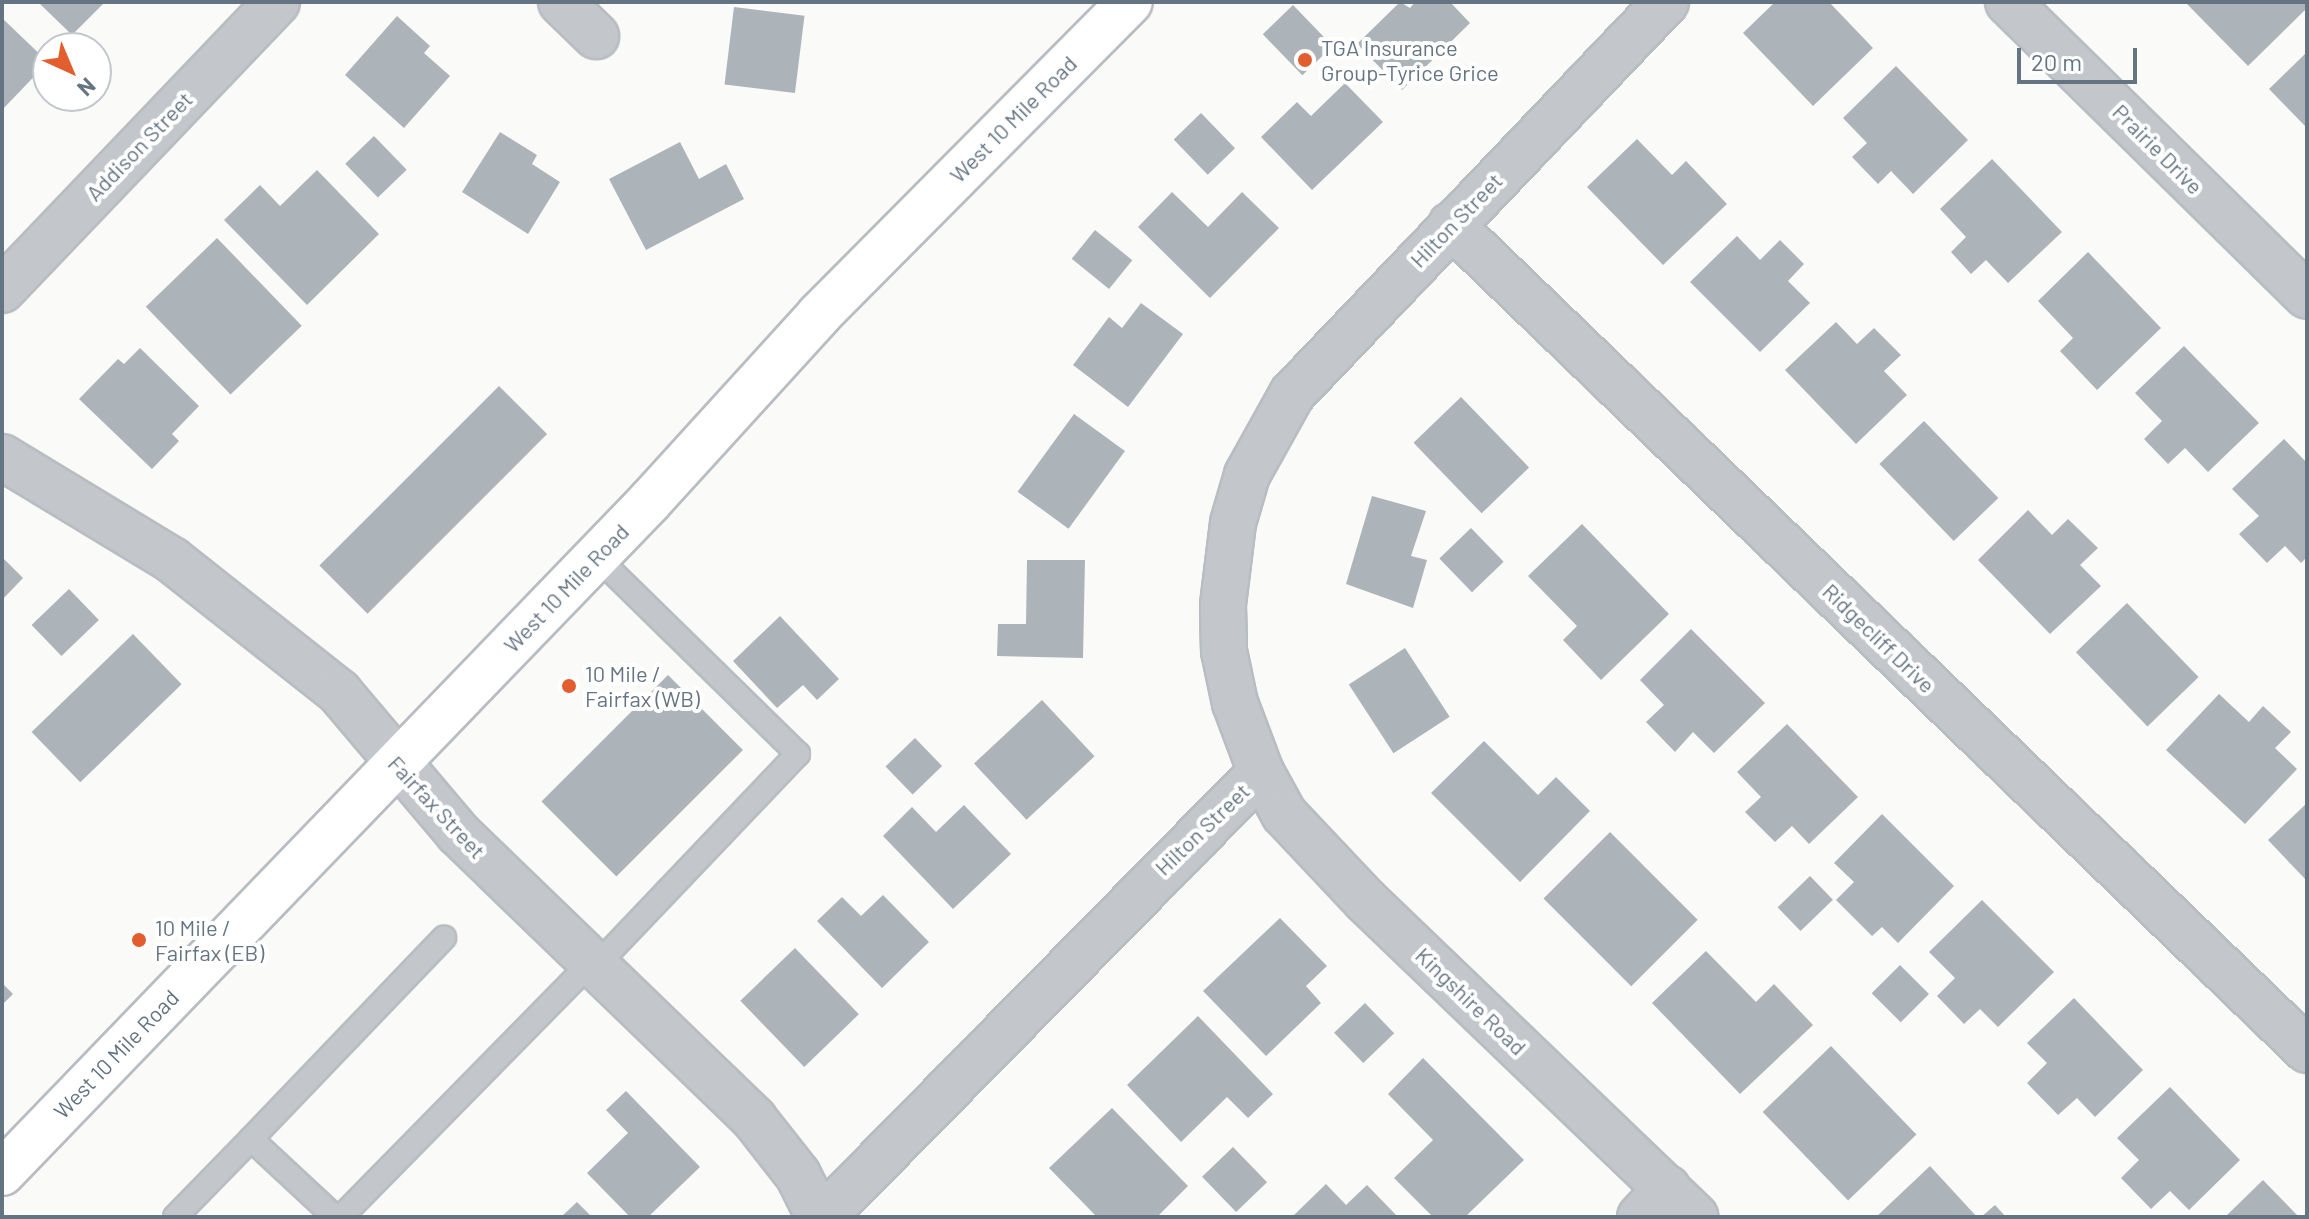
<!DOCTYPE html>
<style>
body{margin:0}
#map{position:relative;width:2309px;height:1219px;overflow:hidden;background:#fafaf8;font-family:Barlow,sans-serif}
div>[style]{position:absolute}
.building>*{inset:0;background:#acb4ba;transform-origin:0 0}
.roads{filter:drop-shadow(2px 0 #b8bdc2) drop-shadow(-2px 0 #b8bdc2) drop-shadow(0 2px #b8bdc2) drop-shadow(0 -2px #b8bdc2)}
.lane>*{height:22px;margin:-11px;padding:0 11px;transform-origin:11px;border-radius:11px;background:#c3c7cb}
.street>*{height:44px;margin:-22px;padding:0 22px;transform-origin:22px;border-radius:22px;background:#c3c7cb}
.secondary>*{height:44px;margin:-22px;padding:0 22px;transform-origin:22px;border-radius:22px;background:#fff}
.dots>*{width:22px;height:22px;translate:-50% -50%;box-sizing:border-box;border:4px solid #fff;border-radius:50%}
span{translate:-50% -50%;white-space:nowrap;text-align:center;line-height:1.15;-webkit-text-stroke:8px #fff;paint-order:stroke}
.poi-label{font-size:22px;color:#657482}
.left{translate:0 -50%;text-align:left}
.street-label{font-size:22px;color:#657482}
.frame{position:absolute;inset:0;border:4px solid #657482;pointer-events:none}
.north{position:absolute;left:32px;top:32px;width:80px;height:80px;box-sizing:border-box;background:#fff;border:2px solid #c1c7cd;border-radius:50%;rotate:136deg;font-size:22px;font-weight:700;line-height:32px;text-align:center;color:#657482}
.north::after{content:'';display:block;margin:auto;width:28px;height:36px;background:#e35e2e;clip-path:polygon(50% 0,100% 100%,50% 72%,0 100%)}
.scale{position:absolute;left:2017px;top:48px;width:120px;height:36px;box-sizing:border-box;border:4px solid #657482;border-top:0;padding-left:10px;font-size:24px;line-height:28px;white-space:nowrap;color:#657482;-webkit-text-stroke:6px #fff;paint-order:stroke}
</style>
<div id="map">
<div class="building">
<div style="clip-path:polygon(38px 2px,105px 2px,72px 35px)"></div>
<div style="clip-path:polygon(1400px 2px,1410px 8px,1415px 2px,1450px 2px,1470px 23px,1402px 90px,1357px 44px)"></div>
<div style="clip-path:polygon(1775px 2px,1829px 2px,1873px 48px,1813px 106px,1743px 33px)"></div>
<div style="clip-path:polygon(2185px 2px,2307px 2px,2307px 8px,2248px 66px)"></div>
<div style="left:1293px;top:5px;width:57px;height:42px;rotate:46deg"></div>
<div style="left:734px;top:7px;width:71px;height:78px;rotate:7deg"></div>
<div style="clip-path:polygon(397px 16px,430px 46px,424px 53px,450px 76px,404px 128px,345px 75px)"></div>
<div style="clip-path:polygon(2px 18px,48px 62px,2px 110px)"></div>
<div style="clip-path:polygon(2307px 52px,2307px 128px,2269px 89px)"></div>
<div style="clip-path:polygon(1896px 66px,1968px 140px,1913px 194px,1891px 171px,1878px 184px,1852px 157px,1867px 143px,1843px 118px)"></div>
<div style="clip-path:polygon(1345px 83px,1383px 122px,1312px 190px,1261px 137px,1297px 102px,1311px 116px)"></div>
<div style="left:1201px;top:113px;width:49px;height:38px;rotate:46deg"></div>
<div style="clip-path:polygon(500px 132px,537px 155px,532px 164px,560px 182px,528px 234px,462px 192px)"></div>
<div style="left:374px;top:136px;width:47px;height:40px;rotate:46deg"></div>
<div style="clip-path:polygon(1637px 139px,1672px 175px,1686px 161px,1727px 204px,1663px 265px,1587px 187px)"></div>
<div style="clip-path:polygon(680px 142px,699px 179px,726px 164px,744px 199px,646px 250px,609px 179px)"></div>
<div style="clip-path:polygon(1992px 159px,2062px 232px,2008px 283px,1986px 260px,1971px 274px,1951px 252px,1966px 237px,1940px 209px)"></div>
<div style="clip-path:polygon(317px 170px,379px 234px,307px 305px,224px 220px,260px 185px,280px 206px)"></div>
<div style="clip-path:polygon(1172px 192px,1208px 227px,1242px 192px,1279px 228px,1210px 298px,1138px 227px)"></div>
<div style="left:1095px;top:230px;width:48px;height:37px;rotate:39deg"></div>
<div style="clip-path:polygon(1737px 236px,1760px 260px,1780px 240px,1804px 264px,1788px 281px,1810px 303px,1760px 352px,1690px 282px)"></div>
<div style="left:217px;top:238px;width:122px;height:99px;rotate:46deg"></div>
<div style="clip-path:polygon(2088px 252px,2161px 328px,2097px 390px,2060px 351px,2073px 338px,2038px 301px)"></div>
<div style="clip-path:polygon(1141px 303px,1183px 334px,1128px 407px,1073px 365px,1109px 317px,1122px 328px)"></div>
<div style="clip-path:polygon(1836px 322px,1857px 344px,1874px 328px,1901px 355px,1884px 371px,1907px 395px,1856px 444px,1785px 370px)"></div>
<div style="clip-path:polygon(2184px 346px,2259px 423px,2208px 472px,2185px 448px,2168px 464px,2144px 439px,2162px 421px,2135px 393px)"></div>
<div style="clip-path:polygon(140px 348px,199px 406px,172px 434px,179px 441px,152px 469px,79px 399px,118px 359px,124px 364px)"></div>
<div style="left:499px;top:386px;width:68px;height:254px;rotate:45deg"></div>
<div style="left:1461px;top:397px;width:98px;height:66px;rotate:46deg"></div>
<div style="left:1074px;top:414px;width:63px;height:96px;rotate:36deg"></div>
<div style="left:1924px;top:421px;width:107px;height:62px;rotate:46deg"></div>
<div style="clip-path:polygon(2284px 439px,2307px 463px,2307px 557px,2301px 563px,2285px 546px,2267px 563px,2239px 534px,2259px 516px,2232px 489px)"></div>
<div style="clip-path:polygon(1372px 496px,1426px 511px,1411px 556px,1427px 560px,1413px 608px,1346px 584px)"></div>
<div style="clip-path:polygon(2028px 510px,2052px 535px,2068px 519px,2098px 548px,2080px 565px,2101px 586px,2050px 634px,1978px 560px)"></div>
<div style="clip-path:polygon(1582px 524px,1669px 614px,1601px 680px,1563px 640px,1577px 626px,1528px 576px)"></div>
<div style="left:1471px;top:528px;width:47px;height:44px;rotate:46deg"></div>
<div style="clip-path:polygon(2px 557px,23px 578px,2px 600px)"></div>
<div style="clip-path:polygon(1027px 560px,1085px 560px,1083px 658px,997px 656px,998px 624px,1026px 624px)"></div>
<div style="left:69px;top:589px;width:43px;height:52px;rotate:46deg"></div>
<div style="left:2127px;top:603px;width:103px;height:71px;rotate:46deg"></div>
<div style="clip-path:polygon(780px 616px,839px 679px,817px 700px,803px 685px,777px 708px,733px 661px)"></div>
<div style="clip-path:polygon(1691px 629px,1765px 703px,1714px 753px,1693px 732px,1675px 752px,1646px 722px,1664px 705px,1640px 680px)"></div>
<div style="left:133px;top:634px;width:70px;height:141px;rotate:46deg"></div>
<div style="left:1405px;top:648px;width:82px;height:67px;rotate:57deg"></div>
<div style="left:668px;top:675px;width:106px;height:179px;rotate:45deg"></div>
<div style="clip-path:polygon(2219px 694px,2249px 722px,2263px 706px,2291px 732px,2275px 748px,2297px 769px,2245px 824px,2166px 750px)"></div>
<div style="left:1042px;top:700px;width:77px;height:93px;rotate:47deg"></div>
<div style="clip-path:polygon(1787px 724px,1858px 797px,1809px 844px,1792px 826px,1775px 842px,1745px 812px,1761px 797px,1737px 772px)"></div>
<div style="left:915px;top:738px;width:39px;height:41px;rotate:46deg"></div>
<div style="clip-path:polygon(1484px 741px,1538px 795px,1556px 777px,1590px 811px,1520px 882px,1431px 793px)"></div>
<div style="clip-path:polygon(2307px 803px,2307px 881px,2268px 840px)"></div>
<div style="clip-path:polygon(964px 805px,1011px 854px,953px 909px,883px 836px,912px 807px,936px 832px)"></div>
<div style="clip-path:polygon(1882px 814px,1954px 886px,1898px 943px,1882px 927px,1872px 936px,1836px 900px,1854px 882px,1834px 863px)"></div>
<div style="left:1610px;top:832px;width:124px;height:94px;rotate:45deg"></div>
<div style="left:1810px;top:876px;width:33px;height:45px;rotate:46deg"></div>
<div style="clip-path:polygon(883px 895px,929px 942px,882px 988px,817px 921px,842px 897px,861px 916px)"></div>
<div style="clip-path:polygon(1982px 900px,2054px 972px,1998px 1027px,1980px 1009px,1964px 1024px,1937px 996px,1955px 978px,1929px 952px)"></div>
<div style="clip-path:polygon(1280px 918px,1327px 966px,1306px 986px,1321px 1003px,1266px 1056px,1203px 991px)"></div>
<div style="left:795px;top:948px;width:92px;height:76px;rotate:46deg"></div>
<div style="clip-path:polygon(1706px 951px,1756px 1002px,1774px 984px,1813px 1025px,1740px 1094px,1652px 1003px)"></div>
<div style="left:1900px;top:965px;width:41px;height:40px;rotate:45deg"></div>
<div style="clip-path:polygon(2px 983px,13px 994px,2px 1005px)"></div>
<div style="clip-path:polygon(2074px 998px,2143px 1070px,2095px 1117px,2077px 1098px,2058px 1115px,2027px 1083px,2047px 1063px,2027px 1043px)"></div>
<div style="left:1365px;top:1003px;width:42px;height:43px;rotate:46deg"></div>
<div style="clip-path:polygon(1198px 1016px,1273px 1094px,1248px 1118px,1227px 1097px,1181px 1142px,1127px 1085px)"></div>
<div style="left:1831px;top:1046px;width:123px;height:95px;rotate:46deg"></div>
<div style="clip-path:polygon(1423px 1058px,1524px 1160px,1465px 1217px,1433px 1217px,1394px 1178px,1433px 1140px,1388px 1094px)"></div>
<div style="clip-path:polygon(2170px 1087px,2240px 1160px,2189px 1210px,2170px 1191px,2151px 1209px,2121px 1178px,2139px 1160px,2117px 1138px)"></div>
<div style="clip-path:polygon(626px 1091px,700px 1167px,648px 1217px,630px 1217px,587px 1173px,628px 1133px,606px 1110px)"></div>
<div style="clip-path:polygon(1112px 1108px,1188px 1186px,1157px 1217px,1097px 1217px,1049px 1168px)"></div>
<div style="left:1233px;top:1147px;width:49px;height:43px;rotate:46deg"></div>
<div style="clip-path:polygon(1930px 1166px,1977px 1217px,1876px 1217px)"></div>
<div style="clip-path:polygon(2263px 1180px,2299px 1217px,2225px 1217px)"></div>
<div style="clip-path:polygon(1326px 1184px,1346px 1205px,1367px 1185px,1398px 1217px,1292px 1217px)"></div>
<div style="clip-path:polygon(577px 1202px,592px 1217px,561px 1217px)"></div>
<div style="clip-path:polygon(1995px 1205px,2006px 1217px,1981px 1217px)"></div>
</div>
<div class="roads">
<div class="lane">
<div style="left:594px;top:968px;width:296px;rotate:-46.4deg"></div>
<div style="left:798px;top:754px;width:283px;rotate:-135.6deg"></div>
<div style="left:251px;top:1139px;width:279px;rotate:-46.2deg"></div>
<div style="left:175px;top:1217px;width:109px;rotate:-45.7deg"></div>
<div style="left:251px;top:1139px;width:115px;rotate:42.9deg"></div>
<div style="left:341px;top:1217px;width:355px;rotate:-45.5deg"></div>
</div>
<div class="street">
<div style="left:561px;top:2px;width:49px;rotate:44.2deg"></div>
<div style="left:1666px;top:2px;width:542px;rotate:133.65deg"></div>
<div style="left:1292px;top:394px;width:93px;rotate:119.1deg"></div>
<div style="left:1247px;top:475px;width:50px;rotate:106.3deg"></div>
<div style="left:1233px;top:523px;width:83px;rotate:97deg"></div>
<div style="left:1223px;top:605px;width:46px;rotate:88.8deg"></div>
<div style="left:1224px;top:651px;width:53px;rotate:78.1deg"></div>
<div style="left:1235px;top:703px;width:74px;rotate:69.4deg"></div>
<div style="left:1261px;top:772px;width:48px;rotate:61.3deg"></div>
<div style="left:1284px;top:814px;width:118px;rotate:46.7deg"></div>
<div style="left:1365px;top:900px;width:458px;rotate:43.8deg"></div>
<div style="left:2008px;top:2px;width:419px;rotate:44.5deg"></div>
<div style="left:1451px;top:225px;width:1189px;rotate:43.94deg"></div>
<div style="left:2px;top:290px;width:398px;rotate:-46.3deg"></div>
<div style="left:2px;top:457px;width:199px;rotate:31.2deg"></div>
<div style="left:172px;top:560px;width:213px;rotate:38.3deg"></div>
<div style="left:339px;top:692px;width:185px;rotate:49.8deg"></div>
<div style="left:458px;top:833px;width:412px;rotate:44deg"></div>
<div style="left:754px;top:1119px;width:71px;rotate:51.8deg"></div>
<div style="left:798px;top:1175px;width:47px;rotate:63.4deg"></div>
<div style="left:823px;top:1217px;width:624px;rotate:-45.45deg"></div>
<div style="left:1640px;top:1217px;width:40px;rotate:-47deg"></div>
</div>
<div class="secondary">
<div style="left:2px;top:1173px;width:934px;rotate:-46.04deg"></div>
<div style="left:650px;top:501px;width:251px;rotate:-47.7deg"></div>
<div style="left:819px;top:315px;width:441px;rotate:-45.2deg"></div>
</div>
</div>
<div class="dots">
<div style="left:1305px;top:60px;background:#e35e2e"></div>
<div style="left:569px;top:686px;background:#e35e2e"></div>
<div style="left:139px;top:940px;background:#e35e2e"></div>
</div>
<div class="poi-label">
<span class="left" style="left:1321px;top:60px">TGA Insurance<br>Group-Tyrice Grice</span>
<span class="left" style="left:585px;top:686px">10 Mile /<br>Fairfax (WB)</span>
<span class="left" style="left:155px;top:940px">10 Mile /<br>Fairfax (EB)</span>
</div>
<div class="street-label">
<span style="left:1013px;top:119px;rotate:-45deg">West 10 Mile Road</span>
<span style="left:139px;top:146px;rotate:-46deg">Addison Street</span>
<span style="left:2158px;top:149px;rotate:45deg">Prairie Drive</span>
<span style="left:1456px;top:220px;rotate:-46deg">Hilton Street</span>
<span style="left:566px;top:588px;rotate:-46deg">West 10 Mile Road</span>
<span style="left:1879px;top:638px;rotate:44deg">Ridgecliff Drive</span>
<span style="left:437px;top:807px;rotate:47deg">Fairfax Street</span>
<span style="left:1202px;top:829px;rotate:-44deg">Hilton Street</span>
<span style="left:1471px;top:1001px;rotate:44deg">Kingshire Road</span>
<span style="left:116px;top:1054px;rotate:-46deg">West 10 Mile Road</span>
</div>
<div class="frame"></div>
<div class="north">N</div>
<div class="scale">20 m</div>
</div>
